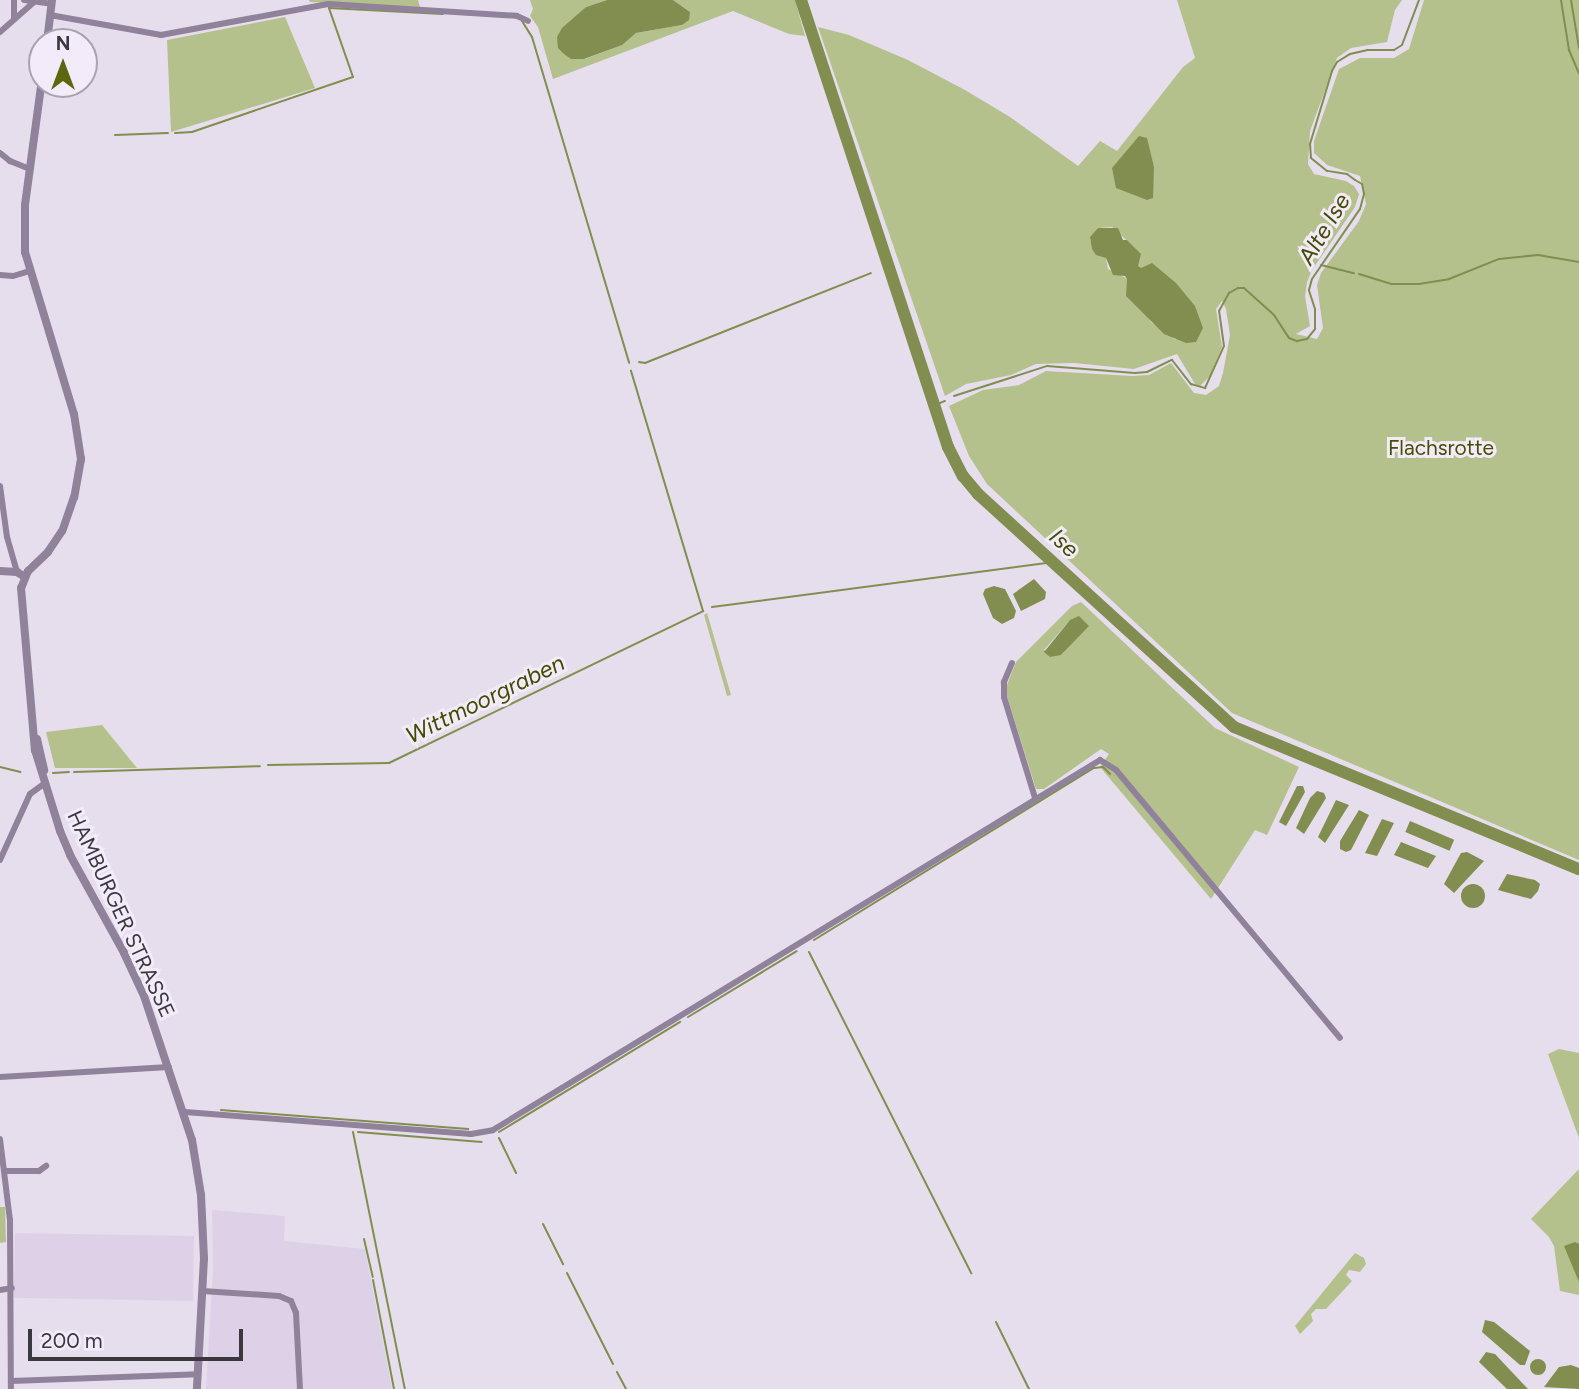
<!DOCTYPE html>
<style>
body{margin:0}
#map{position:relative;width:1579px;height:1389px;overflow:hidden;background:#e6deed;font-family:Figtree,sans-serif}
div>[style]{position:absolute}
.built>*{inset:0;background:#ddd1e7;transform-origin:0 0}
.green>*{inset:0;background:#b5c18c}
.water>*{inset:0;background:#818e4f;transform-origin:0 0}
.round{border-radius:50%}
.stream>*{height:2px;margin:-1px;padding:0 1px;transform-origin:1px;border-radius:1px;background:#818e4f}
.river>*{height:12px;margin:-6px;padding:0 6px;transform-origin:6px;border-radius:6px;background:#818e4f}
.minor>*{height:6px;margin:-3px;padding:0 3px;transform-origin:3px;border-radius:3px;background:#8f829a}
.tertiary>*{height:8px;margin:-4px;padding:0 4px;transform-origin:4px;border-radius:4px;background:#8f829a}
span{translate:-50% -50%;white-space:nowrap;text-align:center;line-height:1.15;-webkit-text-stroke:6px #f3ebfa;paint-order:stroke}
.park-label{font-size:21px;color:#444f01}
.street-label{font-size:21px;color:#3a373d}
.water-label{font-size:23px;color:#414c00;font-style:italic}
.north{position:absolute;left:28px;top:28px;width:70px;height:70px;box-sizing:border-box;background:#f3ebfa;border:2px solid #a9a3ae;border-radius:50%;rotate:0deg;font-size:19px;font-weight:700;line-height:28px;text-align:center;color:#3a373d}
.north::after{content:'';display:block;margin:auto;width:24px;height:32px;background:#5a670e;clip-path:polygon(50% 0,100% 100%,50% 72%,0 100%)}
.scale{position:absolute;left:28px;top:1329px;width:215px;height:32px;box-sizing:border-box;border:4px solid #3a373d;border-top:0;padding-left:9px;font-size:21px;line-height:24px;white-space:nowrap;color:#3a373d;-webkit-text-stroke:5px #f3ebfa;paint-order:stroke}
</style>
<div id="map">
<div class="built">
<div style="clip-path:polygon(212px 1210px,285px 1216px,284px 1241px,365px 1249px,392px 1389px,206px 1389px,213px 1270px)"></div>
<div style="left:194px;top:1236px;width:65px;height:179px;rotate:91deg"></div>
</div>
<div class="green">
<div style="clip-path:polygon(309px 0,418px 0,420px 7px,310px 2px)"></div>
<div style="clip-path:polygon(530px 0,607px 0,586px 7px,557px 37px,585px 59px,621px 45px,636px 33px,682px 25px,690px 12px,673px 0,795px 0,805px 36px,789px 34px,733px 11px,553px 79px,538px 27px,530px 16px,533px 9px)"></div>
<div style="clip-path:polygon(evenodd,1177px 0,1402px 0,1395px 10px,1387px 42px,1351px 48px,1337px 58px,1310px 131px,1308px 164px,1314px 174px,1346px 181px,1354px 186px,1359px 194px,1355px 207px,1312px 270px,1307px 282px,1305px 296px,1310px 326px,1296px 334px,1317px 339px,1323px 328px,1317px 285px,1321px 273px,1359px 221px,1366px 204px,1360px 176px,1327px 165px,1314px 153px,1314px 141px,1339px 69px,1360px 58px,1394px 58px,1409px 49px,1424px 0,1579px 0,1579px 860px,1232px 713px,987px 484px,969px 456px,949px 406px,983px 390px,1019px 385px,1046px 371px,1132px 376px,1149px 375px,1171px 363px,1194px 393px,1206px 395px,1219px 386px,1223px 373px,1230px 335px,1226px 309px,1222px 301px,1216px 309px,1222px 347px,1210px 376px,1200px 386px,1195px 384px,1177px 354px,1134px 369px,1074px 363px,1036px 364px,1011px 375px,966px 384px,945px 396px,818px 27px,849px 35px,908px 60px,965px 90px,1010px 117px,1078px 166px,1100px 141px,1117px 151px,1183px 67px,1195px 58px,1177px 0,1112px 227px,1134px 247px,1138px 266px,1176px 340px,1151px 322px,1128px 279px,1108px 269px,1106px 258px,1090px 240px,1098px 228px,1112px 227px)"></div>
<div style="clip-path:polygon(285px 17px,315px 88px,171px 132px,167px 40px)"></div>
<div style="clip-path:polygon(evenodd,1081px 602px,1215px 728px,1299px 767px,1267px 835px,1255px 830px,1211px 899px,1100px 767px,1109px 754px,1101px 749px,1044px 789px,1036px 789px,1005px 690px,1016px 662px,1072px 606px,1081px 602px,1070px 620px,1088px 626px,1061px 655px,1044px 650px,1070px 620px)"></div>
<div style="clip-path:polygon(707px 613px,731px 695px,727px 696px,704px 615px)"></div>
<div style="clip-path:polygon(102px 725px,137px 768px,55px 768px,46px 732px)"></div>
<div style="clip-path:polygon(1559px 1049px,1579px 1053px,1579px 1138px,1548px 1054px)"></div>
<div style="clip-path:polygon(1579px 1169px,1579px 1295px,1560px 1291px,1554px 1246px,1549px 1237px,1531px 1219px)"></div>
<div style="clip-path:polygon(0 1207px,5px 1207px,6px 1242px,0 1243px)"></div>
<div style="clip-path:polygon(1355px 1253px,1364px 1258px,1366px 1264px,1360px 1272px,1349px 1270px,1346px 1275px,1352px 1281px,1326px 1309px,1316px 1309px,1311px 1314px,1313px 1321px,1300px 1334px,1295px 1326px)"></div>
</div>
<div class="water">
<div style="clip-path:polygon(607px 0,673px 0,690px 12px,689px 20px,682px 25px,636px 33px,622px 45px,584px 59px,571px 59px,564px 54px,558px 48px,557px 37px,562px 28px,586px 7px)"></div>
<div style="clip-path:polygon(1139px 136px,1147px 138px,1154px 167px,1153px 198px,1147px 200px,1116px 188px,1112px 168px)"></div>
<div style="clip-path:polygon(1098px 228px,1118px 228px,1123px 240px,1127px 240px,1141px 254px,1138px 266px,1141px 268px,1152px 263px,1176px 283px,1195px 306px,1203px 328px,1196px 342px,1186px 343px,1164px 334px,1126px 296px,1127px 279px,1125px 276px,1113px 275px,1106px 258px,1096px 255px,1092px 249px,1090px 237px)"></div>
<div style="clip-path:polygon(1034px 579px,1046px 592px,1045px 599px,1021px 611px,1013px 594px)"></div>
<div style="clip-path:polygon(994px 586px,1005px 589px,1016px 611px,1014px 618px,1002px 624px,993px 618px,983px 594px,985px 589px)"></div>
<div style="clip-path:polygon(1079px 616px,1089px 626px,1061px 655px,1050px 657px,1044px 652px,1070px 620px)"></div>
<div style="clip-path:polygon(1297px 786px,1303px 786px,1305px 792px,1286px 826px,1279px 822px)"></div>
<div style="clip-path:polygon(1317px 791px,1324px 793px,1326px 798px,1304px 834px,1296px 828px,1310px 798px)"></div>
<div style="clip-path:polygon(1336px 800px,1349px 805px,1325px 843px,1318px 837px)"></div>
<div style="clip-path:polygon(1359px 810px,1369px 815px,1351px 850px,1346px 852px,1340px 849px,1340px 841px)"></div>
<div style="clip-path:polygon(1382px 819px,1394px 823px,1377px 856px,1365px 853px)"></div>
<div style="left:1410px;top:821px;width:48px;height:12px;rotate:23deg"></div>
<div style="clip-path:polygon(1401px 842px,1436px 856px,1428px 868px,1394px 855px)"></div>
<div style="clip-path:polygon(1467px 852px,1484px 861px,1454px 893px,1444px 884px,1461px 853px)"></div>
<div style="clip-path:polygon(1507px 874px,1535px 880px,1540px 884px,1538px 891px,1531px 899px,1498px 890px)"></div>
<div class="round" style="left:1461px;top:884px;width:24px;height:24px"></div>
<div style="clip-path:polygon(1575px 1242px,1579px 1244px,1579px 1282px,1564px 1246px)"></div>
<div style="clip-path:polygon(1485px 1320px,1494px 1322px,1530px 1351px,1525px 1365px,1520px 1365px,1482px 1332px)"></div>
<div style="clip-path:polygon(1486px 1352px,1495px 1354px,1528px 1389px,1507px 1389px,1479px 1362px)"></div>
<div class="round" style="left:1530px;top:1359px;width:16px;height:16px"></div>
<div style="clip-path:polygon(1571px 1365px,1579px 1368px,1579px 1389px,1544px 1387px,1559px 1367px)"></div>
</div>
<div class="stream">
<div style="left:1561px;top:0;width:51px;rotate:80.9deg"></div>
<div style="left:1569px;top:50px;width:25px;rotate:67deg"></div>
<div style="left:1571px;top:0;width:49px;rotate:80.5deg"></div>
<div style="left:522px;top:21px;width:19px;rotate:58deg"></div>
<div style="left:532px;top:37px;width:340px;rotate:73.4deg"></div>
<div style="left:175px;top:133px;width:17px;rotate:-3deg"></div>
<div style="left:192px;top:132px;width:170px;rotate:-18.9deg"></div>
<div style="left:353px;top:77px;width:73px;rotate:-109.2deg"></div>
<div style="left:329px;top:8px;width:114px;rotate:3deg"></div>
<div style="left:115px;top:135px;width:53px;rotate:-2.2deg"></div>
<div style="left:1321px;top:265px;width:34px;rotate:14deg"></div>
<div style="left:1359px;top:274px;width:34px;rotate:17deg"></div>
<div style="left:1391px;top:284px;width:28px"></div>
<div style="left:1419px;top:284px;width:30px;rotate:-9deg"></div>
<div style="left:1449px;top:279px;width:54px;rotate:-21.8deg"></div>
<div style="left:1499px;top:259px;width:39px;rotate:-6deg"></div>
<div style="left:1538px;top:255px;width:42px;rotate:9.7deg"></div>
<div style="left:639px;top:362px;width:6px;rotate:9deg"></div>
<div style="left:645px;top:363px;width:243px;rotate:-21.7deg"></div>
<div style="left:954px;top:396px;width:98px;rotate:-17.9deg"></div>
<div style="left:1047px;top:366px;width:88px;rotate:4.5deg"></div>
<div style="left:1135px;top:373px;width:12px;rotate:-5deg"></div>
<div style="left:1147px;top:372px;width:28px;rotate:-26deg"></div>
<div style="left:1172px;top:360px;width:31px;rotate:52deg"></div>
<div style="left:1191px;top:384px;width:15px;rotate:16deg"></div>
<div style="left:1205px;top:388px;width:46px;rotate:-65.7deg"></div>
<div style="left:1224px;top:346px;width:35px;rotate:-98deg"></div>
<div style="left:1219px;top:311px;width:21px;rotate:-61deg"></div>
<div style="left:1229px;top:293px;width:10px;rotate:-29deg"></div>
<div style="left:1238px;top:288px;width:6px"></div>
<div style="left:1244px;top:288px;width:40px;rotate:42deg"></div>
<div style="left:1274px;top:315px;width:27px;rotate:57deg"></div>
<div style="left:1289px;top:338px;width:9px;rotate:21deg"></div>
<div style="left:1297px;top:341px;width:10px;rotate:-11deg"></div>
<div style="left:1307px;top:339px;width:13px;rotate:-51deg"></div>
<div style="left:1315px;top:329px;width:20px;rotate:-90deg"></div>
<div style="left:1315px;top:309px;width:20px;rotate:-108deg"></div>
<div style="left:1309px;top:290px;width:11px;rotate:-75deg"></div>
<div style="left:1312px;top:279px;width:85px;rotate:-55.6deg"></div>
<div style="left:1360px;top:209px;width:16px;rotate:-75deg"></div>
<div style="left:1364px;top:194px;width:10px;rotate:-101deg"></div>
<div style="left:1362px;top:184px;width:8px;rotate:-150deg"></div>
<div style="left:1355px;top:180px;width:10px;rotate:-143deg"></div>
<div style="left:1347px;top:174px;width:20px;rotate:-171deg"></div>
<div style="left:1327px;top:171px;width:21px;rotate:-141deg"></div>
<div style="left:1311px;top:158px;width:14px;rotate:-94deg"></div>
<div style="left:1310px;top:144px;width:76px;rotate:-73.2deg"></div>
<div style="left:1332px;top:71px;width:10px;rotate:-61deg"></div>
<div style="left:1337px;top:62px;width:15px;rotate:-32deg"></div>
<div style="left:1350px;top:54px;width:17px;rotate:-13deg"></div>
<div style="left:1367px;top:50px;width:27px"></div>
<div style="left:1394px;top:50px;width:9px;rotate:-32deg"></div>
<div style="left:1402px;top:45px;width:48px;rotate:-69.3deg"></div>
<div style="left:933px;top:406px;width:13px;rotate:-23deg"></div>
<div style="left:712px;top:607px;width:343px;rotate:-7.5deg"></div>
<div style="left:268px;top:765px;width:121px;rotate:-0.9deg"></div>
<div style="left:389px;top:763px;width:349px;rotate:-25.8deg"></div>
<div style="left:703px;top:611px;width:251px;rotate:-106.7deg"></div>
<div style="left:0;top:767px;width:21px;rotate:14deg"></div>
<div style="left:74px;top:772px;width:186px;rotate:-1.8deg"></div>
<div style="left:53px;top:773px;width:16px;rotate:-4deg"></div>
<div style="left:814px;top:940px;width:329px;rotate:-31.6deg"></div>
<div style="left:1094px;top:768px;width:9px;rotate:-6deg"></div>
<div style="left:1103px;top:767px;width:10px;rotate:45deg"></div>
<div style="left:809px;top:952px;width:360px;rotate:63.2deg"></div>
<div style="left:688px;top:1017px;width:127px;rotate:-31.2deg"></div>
<div style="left:221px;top:1110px;width:248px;rotate:4.4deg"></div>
<div style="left:353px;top:1132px;width:262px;rotate:78.6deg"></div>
<div style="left:358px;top:1132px;width:124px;rotate:4.6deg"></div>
<div style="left:499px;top:1132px;width:212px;rotate:-31.3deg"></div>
<div style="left:499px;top:1138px;width:39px;rotate:64deg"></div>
<div style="left:543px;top:1224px;width:45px;rotate:63.4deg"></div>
<div style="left:364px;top:1239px;width:39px;rotate:77deg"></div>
<div style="left:567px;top:1273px;width:102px;rotate:63.2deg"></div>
<div style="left:373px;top:1280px;width:111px;rotate:79.1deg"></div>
<div style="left:996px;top:1322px;width:75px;rotate:63.8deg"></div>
<div style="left:617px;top:1372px;width:19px;rotate:62deg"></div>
</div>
<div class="river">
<div style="left:801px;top:0;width:471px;rotate:71.8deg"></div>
<div style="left:948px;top:447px;width:33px;rotate:63deg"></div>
<div style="left:963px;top:476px;width:23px;rotate:50deg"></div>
<div style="left:978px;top:494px;width:346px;rotate:42.3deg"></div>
<div style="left:1234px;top:727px;width:373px;rotate:22.4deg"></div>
</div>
<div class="minor">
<div style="left:24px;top:0;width:28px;rotate:8deg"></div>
<div style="left:50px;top:15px;width:113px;rotate:10.2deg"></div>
<div style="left:161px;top:35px;width:170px;rotate:-10.5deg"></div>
<div style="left:328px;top:4px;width:189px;rotate:3.6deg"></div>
<div style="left:517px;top:16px;width:12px;rotate:24deg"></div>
<div style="left:14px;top:19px;width:19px;rotate:-90deg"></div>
<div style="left:0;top:32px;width:45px;rotate:-41.4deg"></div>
<div style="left:0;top:153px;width:13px;rotate:39deg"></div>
<div style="left:10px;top:161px;width:22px;rotate:22deg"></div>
<div style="left:0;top:275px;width:13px;rotate:4deg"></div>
<div style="left:13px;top:276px;width:17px;rotate:-17deg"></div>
<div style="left:0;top:486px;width:51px;rotate:82.2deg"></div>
<div style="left:7px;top:537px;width:36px;rotate:74deg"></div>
<div style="left:1012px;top:663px;width:21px;rotate:113deg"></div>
<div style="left:1004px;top:682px;width:15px;rotate:90deg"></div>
<div style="left:1004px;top:697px;width:106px;rotate:72.9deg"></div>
<div style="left:0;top:860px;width:72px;rotate:-65.6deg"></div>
<div style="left:30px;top:794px;width:17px;rotate:-36deg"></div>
<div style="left:0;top:1077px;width:169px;rotate:-3.4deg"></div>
<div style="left:185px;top:1112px;width:287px;rotate:4.4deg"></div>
<div style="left:471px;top:1134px;width:22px;rotate:-10deg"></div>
<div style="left:493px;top:1130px;width:711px;rotate:-31.36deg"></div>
<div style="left:1100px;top:760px;width:19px;rotate:32deg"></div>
<div style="left:1116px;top:770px;width:349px;rotate:50.1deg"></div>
<div style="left:0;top:1139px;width:82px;rotate:83deg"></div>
<div style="left:10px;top:1220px;width:169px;rotate:89.7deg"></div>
<div style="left:5px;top:1171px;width:34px"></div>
<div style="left:39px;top:1171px;width:9px;rotate:-36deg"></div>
<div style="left:0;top:1290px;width:12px;rotate:-9deg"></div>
<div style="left:202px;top:1291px;width:77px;rotate:3.7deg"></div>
<div style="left:279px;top:1296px;width:13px;rotate:23deg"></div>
<div style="left:291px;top:1301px;width:13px;rotate:67deg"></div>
<div style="left:296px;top:1313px;width:76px;rotate:87deg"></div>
<div style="left:11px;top:1381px;width:187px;rotate:-2.1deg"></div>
</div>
<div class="tertiary">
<div style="left:47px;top:42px;width:42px;rotate:-83.2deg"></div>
<div style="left:42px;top:79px;width:127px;rotate:97.7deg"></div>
<div style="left:25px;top:205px;width:47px;rotate:90deg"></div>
<div style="left:25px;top:252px;width:169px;rotate:73.2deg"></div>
<div style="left:74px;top:414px;width:46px;rotate:81.2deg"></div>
<div style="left:81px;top:459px;width:39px;rotate:100deg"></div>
<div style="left:74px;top:497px;width:36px;rotate:109deg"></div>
<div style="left:62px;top:531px;width:25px;rotate:124deg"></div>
<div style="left:48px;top:552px;width:28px;rotate:136deg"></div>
<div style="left:28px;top:571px;width:18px;rotate:112deg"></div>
<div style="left:21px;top:588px;width:163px;rotate:85.1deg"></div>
<div style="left:35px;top:750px;width:85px;rotate:72.8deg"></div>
<div style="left:60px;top:831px;width:26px;rotate:67deg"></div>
<div style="left:70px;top:855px;width:112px;rotate:61.1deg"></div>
<div style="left:124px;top:953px;width:47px;rotate:65.1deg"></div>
<div style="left:144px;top:996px;width:152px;rotate:71.6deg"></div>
<div style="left:192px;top:1140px;width:56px;rotate:80.7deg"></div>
<div style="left:201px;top:1195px;width:63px;rotate:87.3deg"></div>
<div style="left:204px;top:1258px;width:131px;rotate:93.1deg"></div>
<div style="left:0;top:571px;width:17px;rotate:3deg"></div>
<div style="left:17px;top:572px;width:9px;rotate:32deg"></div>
<div style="left:37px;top:739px;width:32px;rotate:77deg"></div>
</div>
<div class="park-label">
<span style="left:1441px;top:448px">Flachsrotte</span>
</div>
<div class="street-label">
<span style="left:121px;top:914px;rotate:65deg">HAMBURGER STRASSE</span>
</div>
<div class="water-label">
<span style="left:1324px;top:229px;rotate:-59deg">Alte Ise</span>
<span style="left:1064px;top:543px;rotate:42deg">Ise</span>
<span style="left:485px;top:699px;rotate:-26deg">Wittmoorgraben</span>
</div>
<div class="north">N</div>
<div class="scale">200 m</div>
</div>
